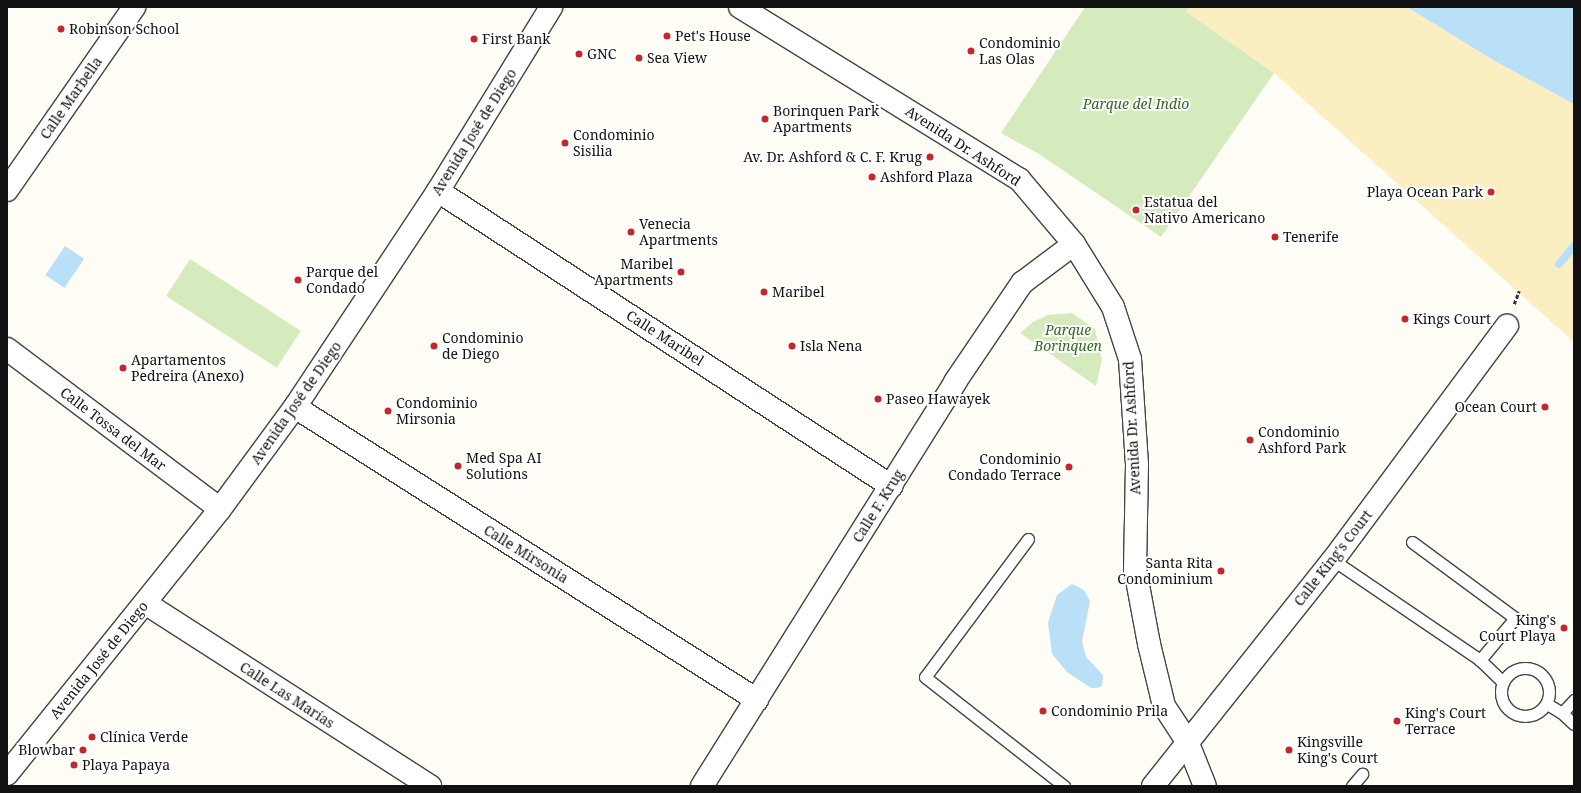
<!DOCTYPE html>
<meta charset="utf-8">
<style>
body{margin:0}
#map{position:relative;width:1581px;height:793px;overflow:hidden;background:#fffdf5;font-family:"Noto Serif",serif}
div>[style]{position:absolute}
.green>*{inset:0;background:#d5ebbd;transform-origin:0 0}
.sand>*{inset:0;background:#fbeec1}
.water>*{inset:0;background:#b9e0f7;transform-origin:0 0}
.stream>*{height:8px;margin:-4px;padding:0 4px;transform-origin:4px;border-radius:4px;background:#b9e0f7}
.path>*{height:2.5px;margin-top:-1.25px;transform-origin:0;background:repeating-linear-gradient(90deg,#333 0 4px,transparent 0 6px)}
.roads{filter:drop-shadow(1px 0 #444) drop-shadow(-1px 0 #444) drop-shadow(0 1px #444) drop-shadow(0 -1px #444)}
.service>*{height:11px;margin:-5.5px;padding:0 5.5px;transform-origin:5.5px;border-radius:5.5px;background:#fff}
.service>.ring{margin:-5.5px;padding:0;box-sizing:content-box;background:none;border:11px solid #fff;border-radius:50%}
.minor>*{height:22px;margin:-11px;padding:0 11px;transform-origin:11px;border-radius:11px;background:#fff}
.tertiary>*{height:22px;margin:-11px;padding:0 11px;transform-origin:11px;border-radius:11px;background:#fff}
.dots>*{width:11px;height:11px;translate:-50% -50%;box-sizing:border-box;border:2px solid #fff;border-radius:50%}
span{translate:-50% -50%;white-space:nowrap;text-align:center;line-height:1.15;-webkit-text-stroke:4px #fff;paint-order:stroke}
.poi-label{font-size:14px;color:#111}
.left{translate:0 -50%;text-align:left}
.right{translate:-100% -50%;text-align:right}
.street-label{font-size:14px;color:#111}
.park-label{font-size:14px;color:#2f6b1f;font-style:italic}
.frame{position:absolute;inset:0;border:8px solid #111;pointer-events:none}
</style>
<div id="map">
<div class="green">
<div style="clip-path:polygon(1085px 7px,1190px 7px,1187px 12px,1274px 73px,1161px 237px,1039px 154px,1001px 133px)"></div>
<div style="left:190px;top:259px;width:132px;height:44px;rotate:33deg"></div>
<div style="clip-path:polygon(1072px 313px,1095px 329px,1102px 360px,1096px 386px,1020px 333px,1033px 322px,1048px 315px)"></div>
</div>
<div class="sand">
<div style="clip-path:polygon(1190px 7px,1407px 7px,1493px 60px,1574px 104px,1574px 342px,1274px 73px,1186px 12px)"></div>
</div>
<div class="water">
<div style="clip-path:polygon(1407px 7px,1574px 7px,1574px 104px,1493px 60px)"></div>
<div style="left:65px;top:246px;width:23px;height:35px;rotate:34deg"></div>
<div style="clip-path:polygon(1072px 584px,1084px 590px,1090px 601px,1082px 641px,1086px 657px,1103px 675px,1102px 686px,1097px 688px,1091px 688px,1067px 672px,1052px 654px,1048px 623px,1057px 595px)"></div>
</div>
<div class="stream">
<div style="left:1559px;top:264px;width:23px;rotate:-50deg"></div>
</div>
<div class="path">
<div style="left:1514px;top:304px;width:14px;rotate:-69deg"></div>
</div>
<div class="roads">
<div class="service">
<div style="left:1028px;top:539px;width:172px;rotate:126.7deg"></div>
<div style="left:925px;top:677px;width:177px;rotate:38.1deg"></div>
<div style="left:1412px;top:542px;width:128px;rotate:36.4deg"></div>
<div style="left:1515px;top:618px;width:55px;rotate:129.8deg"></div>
<div style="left:1333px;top:560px;width:178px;rotate:34.2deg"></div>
<div style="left:1480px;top:660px;width:32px;rotate:44deg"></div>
<div class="ring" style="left:1501px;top:668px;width:37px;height:37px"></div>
<div style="left:1547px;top:704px;width:17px;rotate:31deg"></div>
<div style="left:1562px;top:713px;width:16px;rotate:43deg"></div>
<div style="left:1562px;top:713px;width:18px;rotate:-47deg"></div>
<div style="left:1352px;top:786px;width:16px;rotate:-50deg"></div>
</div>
<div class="minor">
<div style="left:7px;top:190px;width:223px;rotate:-55.2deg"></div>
<div style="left:438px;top:191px;width:541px;rotate:33.07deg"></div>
<div style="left:7px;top:349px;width:266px;rotate:36.9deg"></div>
<div style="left:295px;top:407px;width:547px;rotate:32.38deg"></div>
<div style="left:145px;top:603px;width:339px;rotate:32.7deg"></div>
<div style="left:702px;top:786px;width:477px;rotate:-57.9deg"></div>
<div style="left:955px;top:382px;width:120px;rotate:-55.9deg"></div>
<div style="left:1022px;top:283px;width:65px;rotate:-36.9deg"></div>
<div style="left:1153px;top:786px;width:289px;rotate:-51.5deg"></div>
<div style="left:1333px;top:560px;width:292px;rotate:-53.4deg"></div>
</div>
<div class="tertiary">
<div style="left:740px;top:7px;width:328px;rotate:31.7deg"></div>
<div style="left:1019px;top:179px;width:85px;rotate:49.8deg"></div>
<div style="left:1074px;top:244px;width:74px;rotate:58.2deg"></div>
<div style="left:1113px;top:307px;width:55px;rotate:71.9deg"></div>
<div style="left:1130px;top:359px;width:106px;rotate:86.2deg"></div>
<div style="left:1137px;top:465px;width:104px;rotate:91.1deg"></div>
<div style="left:1135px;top:569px;width:76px;rotate:79.4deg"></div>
<div style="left:1149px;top:644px;width:64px;rotate:76.4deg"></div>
<div style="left:1164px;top:706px;width:42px;rotate:56.7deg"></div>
<div style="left:1187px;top:741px;width:48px;rotate:68.2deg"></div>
<div style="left:7px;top:774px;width:340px;rotate:-51.2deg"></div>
<div style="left:220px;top:509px;width:127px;rotate:-53.7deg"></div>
<div style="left:295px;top:407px;width:259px;rotate:-56.5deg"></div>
<div style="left:438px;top:191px;width:216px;rotate:-58.4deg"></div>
</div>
</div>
<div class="dots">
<div style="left:61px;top:29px;background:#c4262e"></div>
<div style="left:667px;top:36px;background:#c4262e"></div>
<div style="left:474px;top:39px;background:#c4262e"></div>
<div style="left:971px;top:51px;background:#c4262e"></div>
<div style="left:579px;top:54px;background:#c4262e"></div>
<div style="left:639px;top:58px;background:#c4262e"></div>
<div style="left:765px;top:119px;background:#c4262e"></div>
<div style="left:565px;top:143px;background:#c4262e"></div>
<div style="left:930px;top:157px;background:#c4262e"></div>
<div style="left:872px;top:177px;background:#c4262e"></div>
<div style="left:1491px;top:192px;background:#c4262e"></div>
<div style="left:1136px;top:210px;background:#c4262e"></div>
<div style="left:631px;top:232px;background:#c4262e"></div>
<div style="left:1275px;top:237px;background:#c4262e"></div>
<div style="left:681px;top:272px;background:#c4262e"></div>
<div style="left:298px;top:280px;background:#c4262e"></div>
<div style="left:764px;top:292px;background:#c4262e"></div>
<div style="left:1405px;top:319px;background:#c4262e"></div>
<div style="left:434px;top:346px;background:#c4262e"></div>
<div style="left:792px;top:346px;background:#c4262e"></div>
<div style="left:123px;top:368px;background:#c4262e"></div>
<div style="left:878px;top:399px;background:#c4262e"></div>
<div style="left:1545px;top:407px;background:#c4262e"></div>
<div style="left:388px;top:411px;background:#c4262e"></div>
<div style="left:1250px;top:440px;background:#c4262e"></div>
<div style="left:458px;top:466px;background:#c4262e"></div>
<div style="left:1069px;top:467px;background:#c4262e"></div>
<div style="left:1221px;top:571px;background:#c4262e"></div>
<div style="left:1564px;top:628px;background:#c4262e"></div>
<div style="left:1043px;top:711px;background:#c4262e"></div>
<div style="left:1397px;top:721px;background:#c4262e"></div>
<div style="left:92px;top:737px;background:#c4262e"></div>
<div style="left:83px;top:750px;background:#c4262e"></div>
<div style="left:1289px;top:750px;background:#c4262e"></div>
<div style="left:74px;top:765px;background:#c4262e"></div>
</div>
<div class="poi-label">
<span class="left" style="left:69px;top:29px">Robinson School</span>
<span class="left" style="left:675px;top:36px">Pet's House</span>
<span class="left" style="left:482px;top:39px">First Bank</span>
<span class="left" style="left:979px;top:51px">Condominio<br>Las Olas</span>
<span class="left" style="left:587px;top:54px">GNC</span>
<span class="left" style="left:647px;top:58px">Sea View</span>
<span class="left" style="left:773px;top:119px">Borinquen Park<br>Apartments</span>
<span class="left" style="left:573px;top:143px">Condominio<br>Sisilia</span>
<span class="right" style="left:922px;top:157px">Av. Dr. Ashford &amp; C. F. Krug</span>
<span class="left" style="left:880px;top:177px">Ashford Plaza</span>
<span class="right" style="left:1483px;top:192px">Playa Ocean Park</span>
<span class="left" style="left:1144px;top:210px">Estatua del<br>Nativo Americano</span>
<span class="left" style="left:639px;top:232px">Venecia<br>Apartments</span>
<span class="left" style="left:1283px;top:237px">Tenerife</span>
<span class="right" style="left:673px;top:272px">Maribel<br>Apartments</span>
<span class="left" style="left:306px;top:280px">Parque del<br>Condado</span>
<span class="left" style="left:772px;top:292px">Maribel</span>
<span class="left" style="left:1413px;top:319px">Kings Court</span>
<span class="left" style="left:442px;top:346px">Condominio<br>de Diego</span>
<span class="left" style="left:800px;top:346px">Isla Nena</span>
<span class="left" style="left:131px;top:368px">Apartamentos<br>Pedreira (Anexo)</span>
<span class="left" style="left:886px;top:399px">Paseo Hawayek</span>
<span class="left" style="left:396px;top:411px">Condominio<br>Mirsonia</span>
<span class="right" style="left:1537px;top:407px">Ocean Court</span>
<span class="left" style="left:1258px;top:440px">Condominio<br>Ashford Park</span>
<span class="left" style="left:466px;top:466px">Med Spa AI<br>Solutions</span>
<span class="right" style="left:1061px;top:467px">Condominio<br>Condado Terrace</span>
<span class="right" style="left:1213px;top:571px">Santa Rita<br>Condominium</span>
<span class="right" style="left:1556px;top:628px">King's<br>Court Playa</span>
<span class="left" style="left:1051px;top:711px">Condominio Prila</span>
<span class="left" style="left:1405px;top:721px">King's Court<br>Terrace</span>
<span class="left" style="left:100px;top:737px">Clínica Verde</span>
<span class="left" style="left:1297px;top:750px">Kingsville<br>King's Court</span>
<span class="right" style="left:75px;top:750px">Blowbar</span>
<span class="left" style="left:82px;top:765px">Playa Papaya</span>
</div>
<div class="street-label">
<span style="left:71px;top:98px;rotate:-55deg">Calle Marbella</span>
<span style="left:474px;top:132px;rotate:-58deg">Avenida José de Diego</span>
<span style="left:963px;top:146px;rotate:33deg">Avenida Dr. Ashford</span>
<span style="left:665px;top:338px;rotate:33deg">Calle Maribel</span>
<span style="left:296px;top:403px;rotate:-55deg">Avenida José de Diego</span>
<span style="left:1132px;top:428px;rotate:-93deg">Avenida Dr. Ashford</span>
<span style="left:113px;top:429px;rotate:37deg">Calle Tossa del Mar</span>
<span style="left:878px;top:506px;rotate:-58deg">Calle F. Krug</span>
<span style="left:526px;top:554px;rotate:32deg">Calle Mirsonia</span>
<span style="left:1333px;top:558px;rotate:-52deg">Calle King's Court</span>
<span style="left:99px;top:660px;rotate:-51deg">Avenida José de Diego</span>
<span style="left:287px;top:695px;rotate:33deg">Calle Las Marías</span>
</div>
<div class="park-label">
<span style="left:1136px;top:104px">Parque del Indio</span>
<span style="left:1068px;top:338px">Parque<br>Borinquen</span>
</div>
<div class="frame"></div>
</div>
